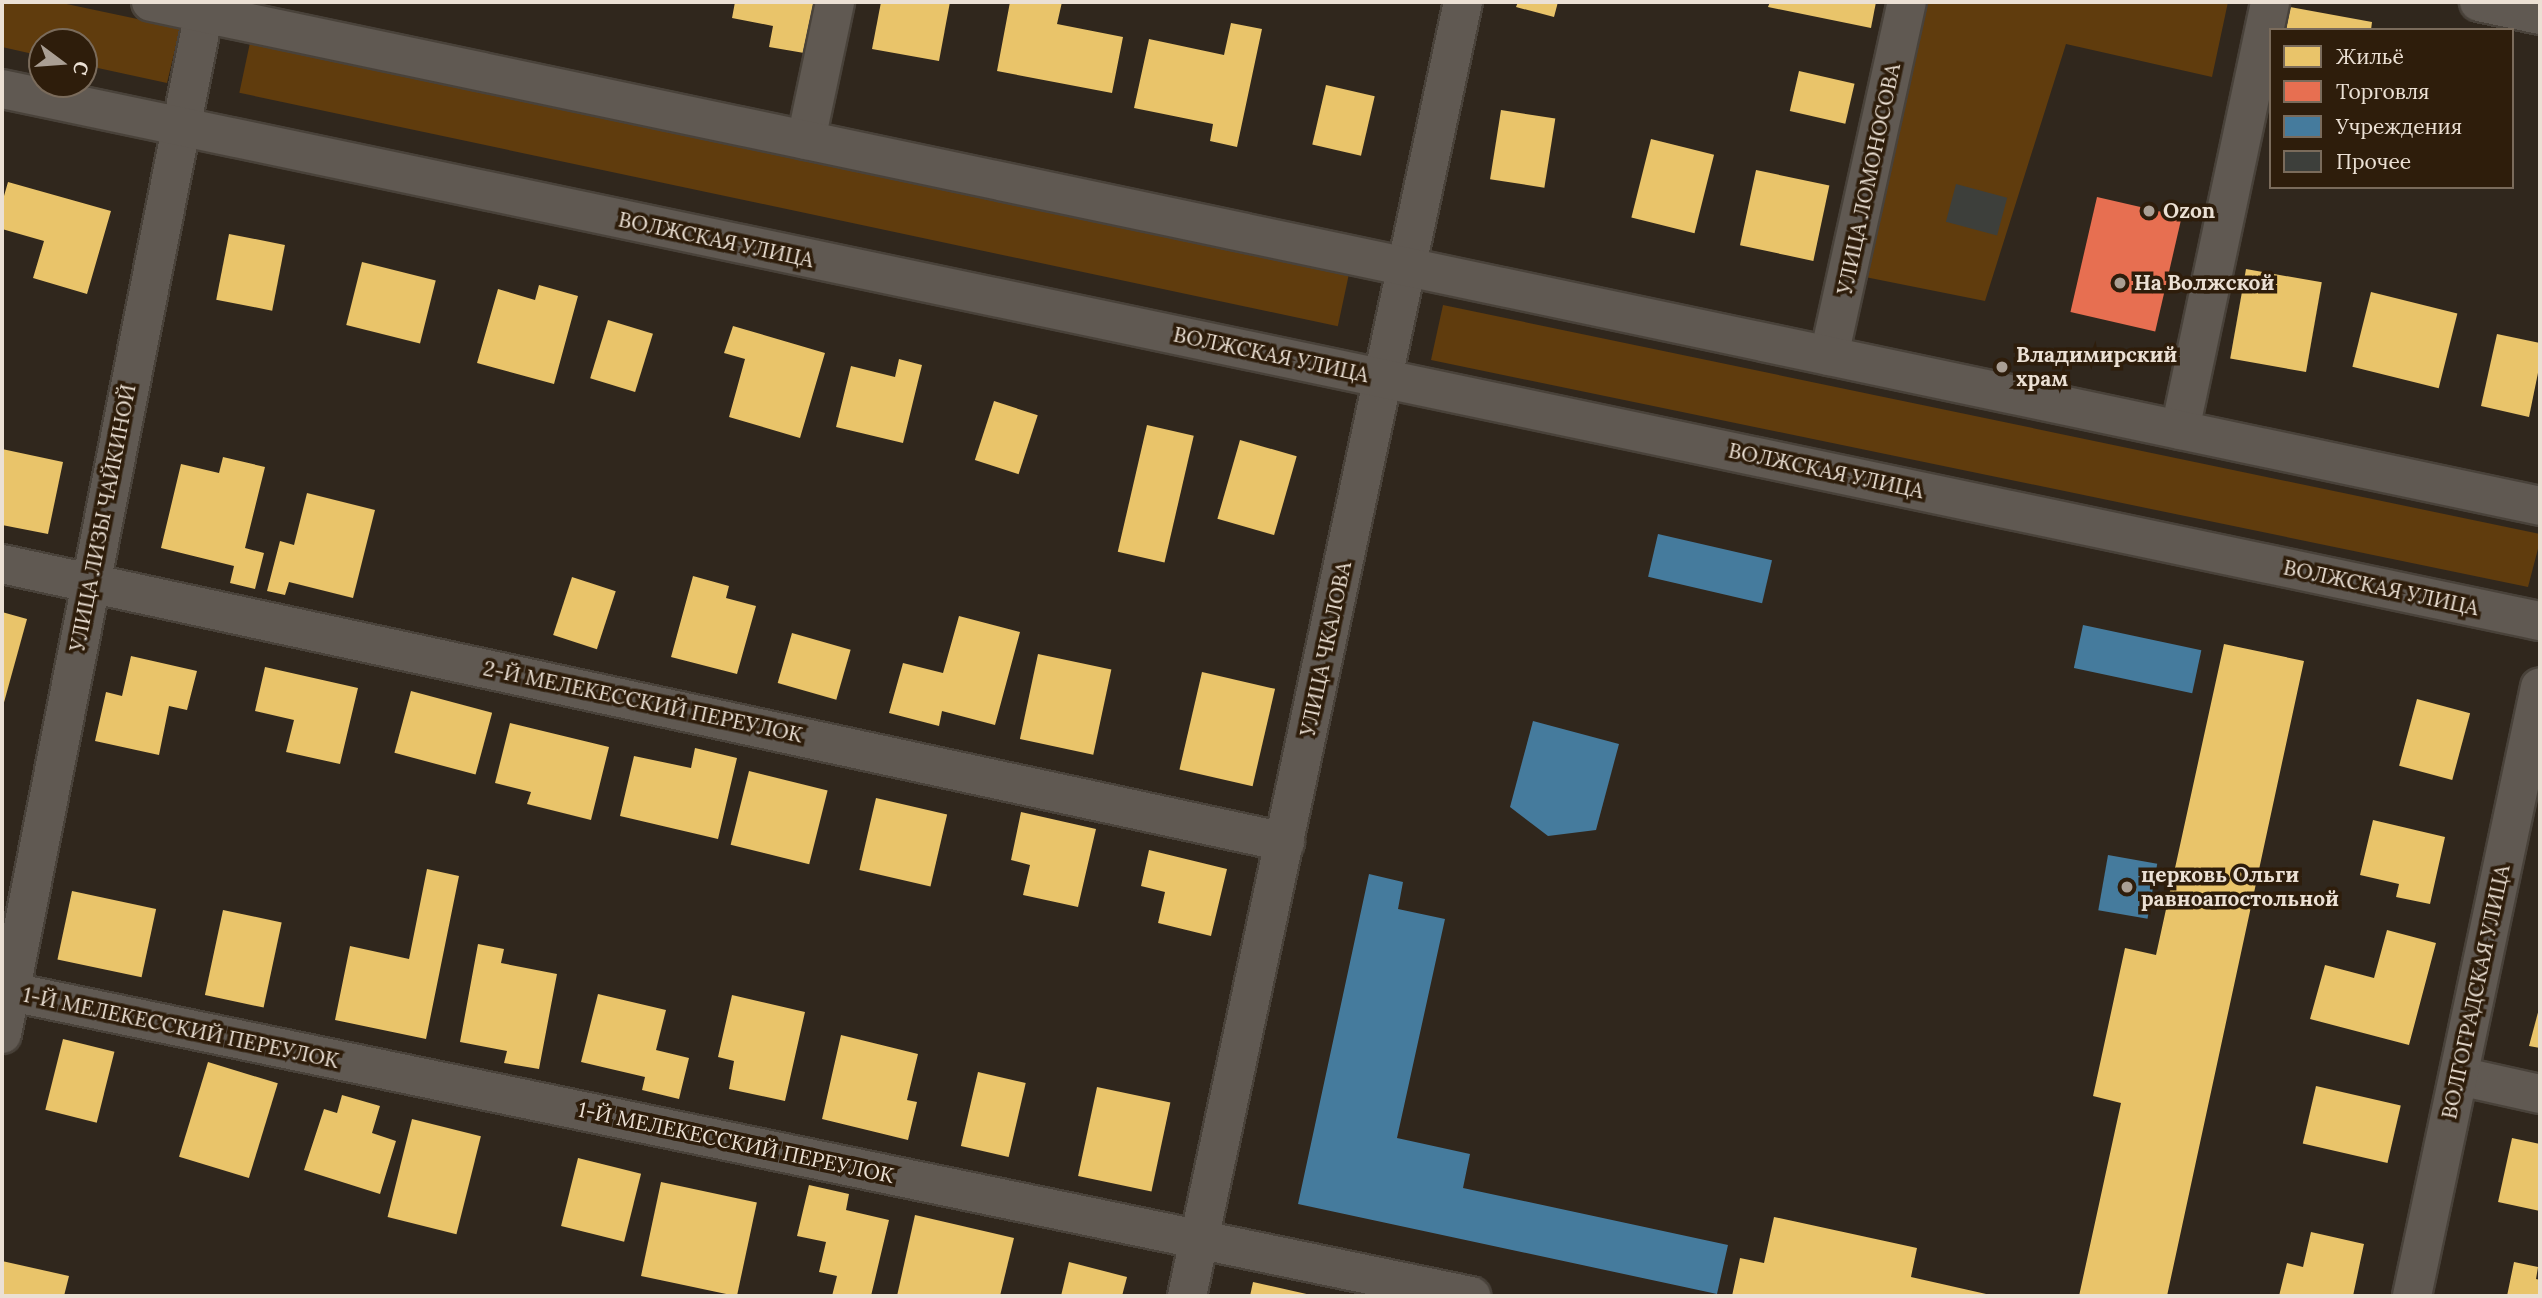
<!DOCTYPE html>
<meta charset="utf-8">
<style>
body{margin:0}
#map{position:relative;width:2542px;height:1298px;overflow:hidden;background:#30271d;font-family:Lora,serif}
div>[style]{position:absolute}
.green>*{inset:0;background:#603c0d;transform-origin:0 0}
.homes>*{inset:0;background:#e9c46a;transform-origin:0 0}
.shops>*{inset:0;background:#e76f51;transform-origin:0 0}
.public>*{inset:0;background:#457b9d;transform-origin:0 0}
.building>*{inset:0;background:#3d3f3b;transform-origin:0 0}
.roads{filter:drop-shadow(2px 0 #49423a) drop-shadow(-2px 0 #49423a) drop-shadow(0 2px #49423a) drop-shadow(0 -2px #49423a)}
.street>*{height:38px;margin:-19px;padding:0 19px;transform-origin:19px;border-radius:19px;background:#605952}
.secondary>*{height:38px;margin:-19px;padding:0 19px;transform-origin:19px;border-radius:19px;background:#605952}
.dots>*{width:19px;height:19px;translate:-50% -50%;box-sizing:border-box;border:4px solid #2e1d0b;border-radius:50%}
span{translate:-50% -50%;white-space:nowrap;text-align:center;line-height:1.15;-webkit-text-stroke:7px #2e1d0b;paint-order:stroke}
.street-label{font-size:21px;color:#ebe0d4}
.poi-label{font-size:21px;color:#ebe0d4;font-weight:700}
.left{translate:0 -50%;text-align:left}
.frame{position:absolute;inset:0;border:4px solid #ebe0d4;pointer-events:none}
.legend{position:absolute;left:2269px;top:28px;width:245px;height:161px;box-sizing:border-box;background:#2e1d0b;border:2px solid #7a6b5b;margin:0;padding:9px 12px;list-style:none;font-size:21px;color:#ebe0d4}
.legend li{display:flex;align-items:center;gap:14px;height:35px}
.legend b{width:35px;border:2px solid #7a6b5b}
.north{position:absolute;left:28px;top:28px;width:70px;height:70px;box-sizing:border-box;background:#2e1d0b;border:2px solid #7a6b5b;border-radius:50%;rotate:106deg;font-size:19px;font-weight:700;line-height:28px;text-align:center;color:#ebe0d4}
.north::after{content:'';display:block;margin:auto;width:24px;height:32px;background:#aa9f94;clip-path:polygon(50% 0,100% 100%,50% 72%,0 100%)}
</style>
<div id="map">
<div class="green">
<div style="clip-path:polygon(2px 2px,57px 2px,180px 28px,167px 83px,84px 65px,84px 42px,42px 42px,42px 56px,2px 47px)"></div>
<div style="clip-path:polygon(1913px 2px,2228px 2px,2212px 77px,2066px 44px,1985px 301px,1855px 275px)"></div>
<div style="left:251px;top:38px;width:1123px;height:56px;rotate:12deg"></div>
<div style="clip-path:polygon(1443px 305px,2540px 534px,2540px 541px,2528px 587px,1431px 360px)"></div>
</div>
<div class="homes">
<div style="clip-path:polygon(735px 2px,819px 2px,810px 54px,769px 47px,773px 26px,732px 18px)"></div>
<div style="clip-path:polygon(881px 2px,950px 2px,939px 61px,872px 49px)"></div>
<div style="clip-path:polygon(1010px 2px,1062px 2px,1057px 24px,1123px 37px,1112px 93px,997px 71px)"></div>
<div style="clip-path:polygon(1518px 2px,1558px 2px,1554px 17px,1516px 7px)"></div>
<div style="clip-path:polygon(1770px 2px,1876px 2px,1871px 28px,1768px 7px)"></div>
<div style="clip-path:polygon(2290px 7px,2372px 22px,2371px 30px,2286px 30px)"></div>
<div style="clip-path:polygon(1231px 23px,1262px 29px,1237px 147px,1210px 141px,1213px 124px,1134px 108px,1149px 39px,1224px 55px)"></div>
<div style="left:1799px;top:71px;width:57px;height:41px;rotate:13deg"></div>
<div style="left:1326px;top:85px;width:50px;height:61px;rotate:13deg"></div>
<div style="left:1501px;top:110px;width:55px;height:70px;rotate:9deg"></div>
<div style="left:1651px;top:139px;width:65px;height:81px;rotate:14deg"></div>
<div style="left:1756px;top:170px;width:75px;height:77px;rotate:12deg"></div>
<div style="clip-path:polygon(8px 182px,111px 211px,87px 294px,33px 278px,44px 241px,2px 229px,2px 203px)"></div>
<div style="left:229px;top:234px;width:57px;height:67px;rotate:11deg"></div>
<div style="left:362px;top:262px;width:76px;height:65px;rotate:14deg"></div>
<div style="left:2246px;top:269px;width:77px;height:91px;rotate:10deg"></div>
<div style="clip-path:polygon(539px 285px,578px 296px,554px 384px,477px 363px,498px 289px,535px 300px)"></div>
<div style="left:2371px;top:292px;width:89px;height:77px;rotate:14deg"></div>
<div style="left:608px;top:320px;width:47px;height:61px;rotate:17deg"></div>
<div style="clip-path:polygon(733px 326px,825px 353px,800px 438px,729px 417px,745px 359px,724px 353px)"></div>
<div style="clip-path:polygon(2497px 334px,2540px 343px,2540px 363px,2529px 417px,2481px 406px)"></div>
<div style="clip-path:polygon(899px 359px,922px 365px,903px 443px,836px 427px,851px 366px,895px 377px)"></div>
<div style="left:994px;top:401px;width:46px;height:62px;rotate:18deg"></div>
<div style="left:1147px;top:425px;width:48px;height:130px;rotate:13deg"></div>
<div style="left:1240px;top:440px;width:59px;height:82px;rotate:16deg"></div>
<div style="clip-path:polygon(2px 449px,63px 462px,48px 534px,2px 525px)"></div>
<div style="clip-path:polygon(223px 457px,265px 467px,245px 548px,264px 553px,255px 589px,230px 583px,234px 566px,161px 548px,181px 464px,219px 473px)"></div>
<div style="clip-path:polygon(307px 493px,375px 510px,353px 598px,289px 582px,285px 595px,267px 591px,280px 541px,294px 545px)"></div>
<div style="clip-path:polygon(693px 576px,729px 586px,726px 598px,756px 606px,737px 674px,671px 657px)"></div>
<div style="left:572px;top:577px;width:46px;height:61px;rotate:18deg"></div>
<div style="clip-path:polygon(2px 612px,27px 619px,3px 706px,2px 705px)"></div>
<div style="clip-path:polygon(959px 616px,1020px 632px,995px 725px,942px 711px,939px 726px,889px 713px,903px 663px,943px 673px)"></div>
<div style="left:792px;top:633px;width:61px;height:52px;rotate:16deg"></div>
<div style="clip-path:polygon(2224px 644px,2304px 661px,2167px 1296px,2079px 1296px,2121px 1103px,2093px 1096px,2125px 948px,2156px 955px)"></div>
<div style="left:1038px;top:654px;width:75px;height:87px;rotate:12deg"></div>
<div style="clip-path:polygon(131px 656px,197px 671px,187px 710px,169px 706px,159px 755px,95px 741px,106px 692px,122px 696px)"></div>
<div style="clip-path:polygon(265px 667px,358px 688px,340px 764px,286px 752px,294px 720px,255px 711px)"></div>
<div style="left:1202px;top:672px;width:75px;height:100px;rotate:13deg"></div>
<div style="left:411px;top:691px;width:84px;height:64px;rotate:15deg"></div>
<div style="left:2417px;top:699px;width:55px;height:69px;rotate:15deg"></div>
<div style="clip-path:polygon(510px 723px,609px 747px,591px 820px,527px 804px,531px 792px,495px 783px)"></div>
<div style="clip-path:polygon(695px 748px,737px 758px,718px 839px,620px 816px,634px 756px,691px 768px)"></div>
<div style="left:749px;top:771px;width:81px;height:76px;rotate:14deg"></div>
<div style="left:876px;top:798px;width:73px;height:74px;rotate:13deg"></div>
<div style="clip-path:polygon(1021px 812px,1096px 829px,1078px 907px,1023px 895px,1030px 865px,1011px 860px)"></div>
<div style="clip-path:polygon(2373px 820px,2445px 837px,2430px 904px,2396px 897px,2399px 884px,2360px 875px)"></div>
<div style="clip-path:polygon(1149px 850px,1227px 869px,1211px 936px,1158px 923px,1165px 892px,1141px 886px)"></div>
<div style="clip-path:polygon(427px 869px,459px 876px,426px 1039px,335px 1020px,350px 946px,409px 959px)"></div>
<div style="left:72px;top:891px;width:86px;height:70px;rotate:12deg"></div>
<div style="left:223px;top:910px;width:60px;height:87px;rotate:12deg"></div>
<div style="clip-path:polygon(2387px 930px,2436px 943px,2409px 1045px,2310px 1019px,2325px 965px,2374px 978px)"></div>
<div style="clip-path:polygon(478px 944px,504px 949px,501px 963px,557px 974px,539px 1069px,504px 1063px,507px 1051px,460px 1042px)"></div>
<div style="clip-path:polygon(598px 994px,666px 1010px,656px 1050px,689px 1058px,679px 1099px,642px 1090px,645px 1077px,581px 1062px)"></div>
<div style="clip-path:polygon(732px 995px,805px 1012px,785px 1101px,729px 1089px,734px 1061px,718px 1057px)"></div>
<div style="clip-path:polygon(2540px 1005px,2540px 1048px,2529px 1046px)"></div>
<div style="clip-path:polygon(841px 1035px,918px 1054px,907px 1100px,917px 1102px,908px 1140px,822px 1119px)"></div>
<div style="left:63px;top:1039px;width:53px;height:73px;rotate:14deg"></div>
<div style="left:208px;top:1062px;width:73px;height:99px;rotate:17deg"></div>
<div style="left:978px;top:1072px;width:49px;height:76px;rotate:13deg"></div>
<div style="left:2316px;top:1086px;width:87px;height:59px;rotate:13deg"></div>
<div style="left:1097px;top:1087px;width:75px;height:91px;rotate:12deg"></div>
<div style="clip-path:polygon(342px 1095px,380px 1106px,372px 1133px,396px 1141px,380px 1194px,304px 1170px,324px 1109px,337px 1113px)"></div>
<div style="left:412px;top:1119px;width:71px;height:101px;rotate:14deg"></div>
<div style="clip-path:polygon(2512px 1138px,2540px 1144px,2540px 1211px,2498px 1202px)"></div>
<div style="left:578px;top:1158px;width:65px;height:70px;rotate:14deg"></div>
<div style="left:661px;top:1182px;width:98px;height:96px;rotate:12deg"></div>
<div style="clip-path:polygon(809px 1185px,849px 1194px,846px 1210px,889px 1220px,871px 1296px,832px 1296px,837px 1276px,819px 1272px,826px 1242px,797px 1236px)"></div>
<div style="clip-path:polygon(915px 1215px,1014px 1238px,1000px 1296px,897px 1296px)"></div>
<div style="clip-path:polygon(1774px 1217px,1917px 1248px,1911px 1277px,1995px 1296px,1732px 1296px,1740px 1258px,1764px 1263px)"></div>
<div style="clip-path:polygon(2311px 1232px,2364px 1244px,2353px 1296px,2279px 1296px,2287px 1263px,2303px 1267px)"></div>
<div style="clip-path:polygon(2px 1261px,69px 1276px,64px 1296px,2px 1296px)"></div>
<div style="clip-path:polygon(1069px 1262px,1127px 1277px,1122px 1296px,1061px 1296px)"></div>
<div style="clip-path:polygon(2514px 1262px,2538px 1267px,2536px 1279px,2540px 1280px,2540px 1296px,2507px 1296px)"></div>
<div style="clip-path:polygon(1253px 1282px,1311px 1295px,1311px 1296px,1250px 1296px)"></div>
</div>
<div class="shops">
<div style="left:2097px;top:197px;width:87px;height:118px;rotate:13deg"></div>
</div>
<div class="public">
<div style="left:1658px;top:534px;width:117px;height:44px;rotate:13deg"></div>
<div style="left:2083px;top:625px;width:121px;height:44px;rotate:12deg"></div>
<div style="clip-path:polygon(1533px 721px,1619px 744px,1596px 830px,1548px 836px,1510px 807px)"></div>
<div style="left:2108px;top:855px;width:50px;height:56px;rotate:10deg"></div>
<div style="clip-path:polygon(1369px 874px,1403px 882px,1398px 909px,1445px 919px,1397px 1138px,1470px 1154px,1463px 1188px,1728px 1245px,1717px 1294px,1298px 1204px)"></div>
</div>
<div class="building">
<div style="left:1956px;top:184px;width:53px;height:39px;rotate:15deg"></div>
</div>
<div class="roads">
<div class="street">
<div style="left:2479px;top:2px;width:62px;rotate:12deg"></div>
<div style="left:806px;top:140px;width:141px;rotate:-78.1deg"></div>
<div style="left:1829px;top:356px;width:362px;rotate:-77.6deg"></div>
<div style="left:2180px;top:430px;width:437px;rotate:-78.1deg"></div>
<div style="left:2px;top:564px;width:1313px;rotate:12.23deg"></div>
<div style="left:2px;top:990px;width:1501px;rotate:11.77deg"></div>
<div style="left:2px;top:1034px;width:1052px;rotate:-78.82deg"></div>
<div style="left:2459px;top:1076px;width:83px;rotate:12.5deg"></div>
<div style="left:1187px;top:1296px;width:1323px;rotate:-77.96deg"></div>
<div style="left:2412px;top:1296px;width:622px;rotate:-78.13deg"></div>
</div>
<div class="secondary">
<div style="left:151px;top:2px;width:2442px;rotate:11.91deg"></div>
<div style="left:2px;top:89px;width:2593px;rotate:11.84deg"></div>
</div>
</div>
<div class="dots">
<div style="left:2149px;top:211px;background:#aa9f94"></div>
<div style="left:2120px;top:283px;background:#aa9f94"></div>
<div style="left:2002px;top:367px;background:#aa9f94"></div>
<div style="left:2127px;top:887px;background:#aa9f94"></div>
</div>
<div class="street-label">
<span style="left:1869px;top:179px;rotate:-78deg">УЛИЦА ЛОМОНОСОВА</span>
<span style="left:716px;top:240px;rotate:12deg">ВОЛЖСКАЯ УЛИЦА</span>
<span style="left:1271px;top:355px;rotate:12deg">ВОЛЖСКАЯ УЛИЦА</span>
<span style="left:1826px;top:471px;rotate:12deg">ВОЛЖСКАЯ УЛИЦА</span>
<span style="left:103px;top:518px;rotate:-79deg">УЛИЦА ЛИЗЫ ЧАЙКИНОЙ</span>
<span style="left:2381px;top:588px;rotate:12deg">ВОЛЖСКАЯ УЛИЦА</span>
<span style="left:1326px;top:649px;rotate:-78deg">УЛИЦА ЧКАЛОВА</span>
<span style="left:643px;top:702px;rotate:12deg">2-Й МЕЛЕКЕССКИЙ ПЕРЕУЛОК</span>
<span style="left:2476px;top:992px;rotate:-78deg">ВОЛГОГРАДСКАЯ УЛИЦА</span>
<span style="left:181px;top:1028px;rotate:12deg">1-Й МЕЛЕКЕССКИЙ ПЕРЕУЛОК</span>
<span style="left:736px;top:1143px;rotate:12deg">1-Й МЕЛЕКЕССКИЙ ПЕРЕУЛОК</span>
</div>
<div class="poi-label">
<span class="left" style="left:2163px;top:211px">Ozon</span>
<span class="left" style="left:2134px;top:283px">На Волжской</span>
<span class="left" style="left:2016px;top:367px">Владимирский<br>храм</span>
<span class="left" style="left:2141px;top:887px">церковь Ольги<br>равноапостольной</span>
</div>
<div class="frame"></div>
<ul class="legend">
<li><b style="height:19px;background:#e9c46a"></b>Жильё</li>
<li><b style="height:19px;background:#e76f51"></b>Торговля</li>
<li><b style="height:19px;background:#457b9d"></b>Учреждения</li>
<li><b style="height:19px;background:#3d3f3b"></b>Прочее</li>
</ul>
<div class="north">С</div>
</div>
